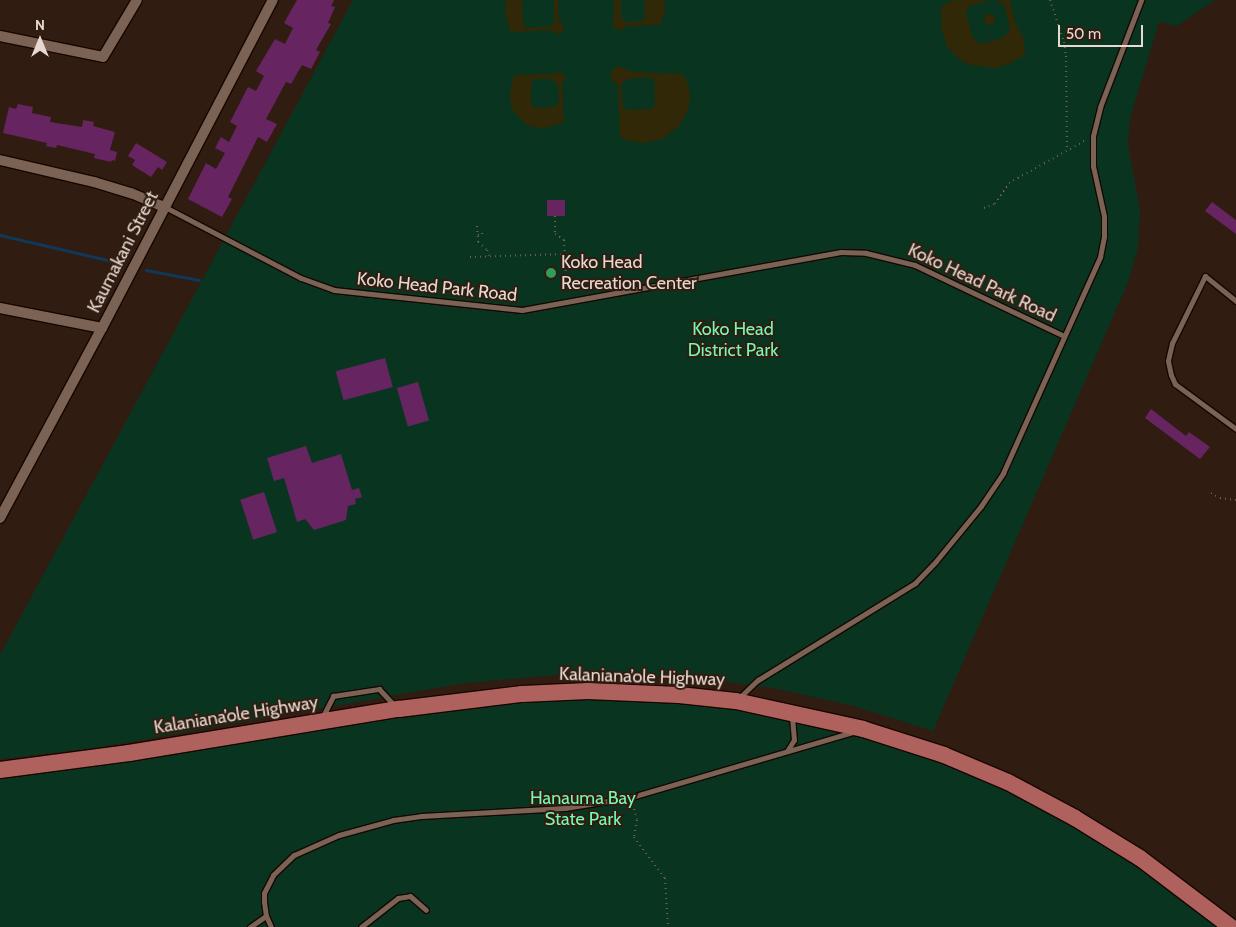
<!DOCTYPE html>
<meta charset="utf-8">
<style>
body{margin:0}
#map{position:relative;width:1236px;height:927px;overflow:hidden;background:#301c10;font-family:Cabin,sans-serif}
div>[style]{position:absolute}
.green>*{inset:0;background:#093520}
.sand>*{inset:0;background:#302807}
.round{border-radius:50%}
.stream>*{height:3px;margin:-1.5px;padding:0 1.5px;transform-origin:1.5px;border-radius:1.5px;background:#0f3859}
.building>*{inset:0;background:#662461;transform-origin:0 0}
.path>*{height:2px;margin-top:-1px;transform-origin:0;background:repeating-linear-gradient(90deg,#715f54 0 1px,transparent 0 5px)}
.roads{filter:drop-shadow(1px 0 #170600) drop-shadow(-1px 0 #170600) drop-shadow(0 1px #170600) drop-shadow(0 -1px #170600)}
.service>*{height:5px;margin:-2.5px;padding:0 2.5px;transform-origin:2.5px;border-radius:2.5px;background:#7a6254}
.minor>*{height:10px;margin:-5px;padding:0 5px;transform-origin:5px;border-radius:5px;background:#7a6254}
.primary>*{height:16px;margin:-8px;padding:0 8px;transform-origin:8px;border-radius:8px;background:#af625d}
.dots>*{width:14px;height:14px;translate:-50% -50%;box-sizing:border-box;border:2px solid #301c10;border-radius:50%}
span{translate:-50% -50%;white-space:nowrap;text-align:center;line-height:1.15;-webkit-text-stroke:4px #301c10;paint-order:stroke}
.street-label{font-size:18px;color:#e7d9d1}
.poi-label{font-size:18px;color:#e7d9d1}
.left{translate:0 -50%;text-align:left}
.park-label{font-size:18px;color:#76fab3}
.north{position:absolute;left:15px;top:15px;width:50px;height:50px;-webkit-text-stroke:4px #301c10;paint-order:stroke;rotate:0deg;font-size:14px;font-weight:700;line-height:20px;text-align:center;color:#e7d9d1}
.north::after{content:'';display:block;margin:auto;width:18px;height:22px;background:#e7d9d1;clip-path:polygon(50% 0,100% 100%,50% 72%,0 100%)}
.scale{position:absolute;left:1058px;top:25px;width:85px;height:22px;box-sizing:border-box;border:2px solid #e7d9d1;border-top:0;padding-left:6px;font-size:15px;line-height:18px;white-space:nowrap;color:#e7d9d1;-webkit-text-stroke:4px #301c10;paint-order:stroke}
</style>
<div id="map">
<div class="green">
<div style="clip-path:polygon(353px 0,1215px 0,1177px 26px,1159px 22px,1130px 118px,1128px 144px,1140px 211px,1138px 248px,1128px 282px,933px 731px,854px 706px,773px 688px,691px 677px,578px 673px,465px 683px,100px 747px,0 759px,0 655px)"></div>
<div style="clip-path:polygon(522px 694px,679px 695px,863px 729px,1075px 818px,1231px 927px,0 927px,0 774px)"></div>
</div>
<div class="sand">
<div style="clip-path:polygon(506px 0,522px 0,523px 23px,527px 28px,551px 26px,554px 22px,554px 0,558px 0,559px 21px,564px 26px,563px 32px,558px 35px,551px 30px,511px 32px,505px 15px)"></div>
<div style="clip-path:polygon(614px 0,623px 0,621px 1px,621px 17px,626px 22px,642px 21px,645px 17px,644px 0,664px 0,665px 12px,660px 25px,626px 26px,623px 30px,617px 30px,613px 26px)"></div>
<div style="clip-path:polygon(953px 0,990px 0,969px 6px,966px 13px,973px 38px,980px 44px,1002px 38px,1007px 34px,1010px 27px,1004px 5px,996px 0,1010px 0,1015px 22px,1024px 39px,1025px 55px,1009px 64px,994px 68px,970px 65px,959px 59px,947px 47px,941px 27px,941px 6px)"></div>
<div class="round" style="left:983.5px;top:13.5px;width:11px;height:11px"></div>
<div style="clip-path:polygon(evenodd,619px 66px,632px 72px,683px 74px,689px 87px,690px 101px,686px 115px,678px 127px,662px 139px,646px 143px,629px 141px,620px 137px,618px 85px,613px 82px,610px 76px,613px 69px,619px 66px,649px 77px,654px 80px,655px 105px,651px 109px,626px 110px,623px 105px,621px 84px,628px 79px,649px 77px)"></div>
<div style="clip-path:polygon(evenodd,559px 71px,566px 77px,562px 85px,564px 122px,542px 129px,527px 125px,514px 112px,511px 106px,510px 92px,514px 75px,554px 74px,559px 71px,535px 79px,552px 79px,558px 85px,559px 102px,554px 107px,535px 108px,531px 103px,531px 84px,535px 79px)"></div>
</div>
<div class="stream">
<div style="left:0;top:235px;width:119px;rotate:13.1deg"></div>
<div style="left:146px;top:270px;width:54px;rotate:10.7deg"></div>
</div>
<div class="building">
<div style="clip-path:polygon(297px 0,334px 0,331px 6px,335px 7px,328px 23px,331px 24px,316px 50px,320px 52px,311px 69px,302px 65px,291px 84px,286px 82px,266px 119px,277px 124px,267px 142px,258px 137px,228px 197px,232px 199px,222px 217px,188px 199px,206px 163px,216px 169px,225px 153px,215px 148px,221px 137px,229px 142px,237px 126px,230px 122px,248px 87px,256px 91px,264px 76px,256px 71px,275px 39px,285px 44px,293px 28px,284px 23px)"></div>
<div style="clip-path:polygon(18px 104px,33px 107px,32px 113px,51px 117px,50px 122px,82px 127px,83px 120px,94px 122px,93px 126px,115px 132px,110px 150px,117px 152px,115px 161px,112px 160px,111px 162px,94px 158px,95px 154px,57px 145px,56px 148px,46px 146px,47px 143px,3px 133px,9px 107px,16px 109px)"></div>
<div style="clip-path:polygon(136px 143px,167px 162px,162px 170px,158px 167px,151px 177px,132px 165px,135px 160px,128px 156px)"></div>
<div style="left:547px;top:200px;width:18px;height:16px"></div>
<div style="clip-path:polygon(1212px 202px,1236px 220px,1236px 234px,1205px 211px)"></div>
<div style="left:385px;top:358px;width:30px;height:51px;rotate:75deg"></div>
<div style="left:418px;top:382px;width:40px;height:22px;rotate:74deg"></div>
<div style="clip-path:polygon(1151px 409px,1186px 436px,1189px 432px,1210px 447px,1200px 459px,1145px 418px)"></div>
<div style="clip-path:polygon(306px 446px,312px 463px,341px 454px,352px 490px,359px 488px,362px 497px,355px 499px,356px 504px,348px 506px,346px 520px,314px 530px,305px 519px,297px 522px,284px 478px,274px 481px,267px 458px)"></div>
<div style="left:264px;top:492px;width:42px;height:25px;rotate:72deg"></div>
</div>
<div class="path">
<div style="left:1050px;top:0;width:44px;rotate:71.6deg"></div>
<div style="left:1064px;top:42px;width:14px;rotate:82deg"></div>
<div style="left:1066px;top:56px;width:93px;rotate:89.4deg"></div>
<div style="left:984px;top:208px;width:12px;rotate:-20deg"></div>
<div style="left:995px;top:204px;width:25px;rotate:-56deg"></div>
<div style="left:1009px;top:183px;width:88px;rotate:-29.2deg"></div>
<div style="left:555px;top:216px;width:18px;rotate:90deg"></div>
<div style="left:555px;top:234px;width:11px;rotate:34deg"></div>
<div style="left:564px;top:240px;width:33px;rotate:87deg"></div>
<div style="left:477px;top:226px;width:16px;rotate:86deg"></div>
<div style="left:478px;top:242px;width:12px;rotate:42deg"></div>
<div style="left:487px;top:250px;width:6px;rotate:72deg"></div>
<div style="left:478px;top:235px;width:4px;rotate:-14deg"></div>
<div style="left:482px;top:234px;width:5px;rotate:-79deg"></div>
<div style="left:470px;top:257px;width:94px;rotate:-1.8deg"></div>
<div style="left:1211px;top:493px;width:10px;rotate:29deg"></div>
<div style="left:1220px;top:498px;width:16px;rotate:7deg"></div>
<div style="left:633px;top:804px;width:16px;rotate:76deg"></div>
<div style="left:637px;top:820px;width:17px;rotate:100deg"></div>
<div style="left:634px;top:837px;width:51px;rotate:52.9deg"></div>
<div style="left:665px;top:878px;width:49px;rotate:86.5deg"></div>
</div>
<div class="roads">
<div class="service">
<div style="left:165px;top:207px;width:153px;rotate:27.6deg"></div>
<div style="left:301px;top:278px;width:35px;rotate:20deg"></div>
<div style="left:334px;top:290px;width:189px;rotate:6.1deg"></div>
<div style="left:522px;top:310px;width:324px;rotate:-10.3deg"></div>
<div style="left:841px;top:252px;width:25px;rotate:2deg"></div>
<div style="left:866px;top:253px;width:50px;rotate:13.8deg"></div>
<div style="left:915px;top:265px;width:165px;rotate:25.5deg"></div>
<div style="left:1236px;top:301px;width:40px;rotate:-141deg"></div>
<div style="left:1205px;top:276px;width:75px;rotate:116.2deg"></div>
<div style="left:1172px;top:343px;width:18px;rotate:103deg"></div>
<div style="left:1168px;top:361px;width:14px;rotate:78deg"></div>
<div style="left:1171px;top:375px;width:10px;rotate:66deg"></div>
<div style="left:1175px;top:384px;width:76px;rotate:36.4deg"></div>
<div style="left:738px;top:699px;width:28px;rotate:-44deg"></div>
<div style="left:758px;top:680px;width:185px;rotate:-31.7deg"></div>
<div style="left:915px;top:583px;width:30px;rotate:-46deg"></div>
<div style="left:936px;top:561px;width:71px;rotate:-50.7deg"></div>
<div style="left:981px;top:506px;width:40px;rotate:-56deg"></div>
<div style="left:1003px;top:473px;width:237px;rotate:-65.8deg"></div>
<div style="left:1100px;top:257px;width:20px;rotate:-79deg"></div>
<div style="left:1104px;top:237px;width:21px;rotate:-90deg"></div>
<div style="left:1104px;top:216px;width:51px;rotate:-102.4deg"></div>
<div style="left:1093px;top:166px;width:30px;rotate:-90deg"></div>
<div style="left:1093px;top:136px;width:30px;rotate:-76deg"></div>
<div style="left:1100px;top:107px;width:115px;rotate:-69deg"></div>
<div style="left:322px;top:718px;width:25px;rotate:-63deg"></div>
<div style="left:333px;top:696px;width:47px;rotate:-8.7deg"></div>
<div style="left:379px;top:689px;width:23px;rotate:47deg"></div>
<div style="left:787px;top:751px;width:13px;rotate:-58deg"></div>
<div style="left:794px;top:740px;width:24px;rotate:-95deg"></div>
<div style="left:250px;top:927px;width:19px;rotate:-35deg"></div>
<div style="left:271px;top:927px;width:12px;rotate:-114deg"></div>
<div style="left:266px;top:916px;width:15px;rotate:-98deg"></div>
<div style="left:264px;top:901px;width:8px;rotate:-90deg"></div>
<div style="left:264px;top:893px;width:20px;rotate:-63deg"></div>
<div style="left:273px;top:875px;width:29px;rotate:-44deg"></div>
<div style="left:294px;top:855px;width:49px;rotate:-24deg"></div>
<div style="left:339px;top:835px;width:56px;rotate:-15.5deg"></div>
<div style="left:393px;top:820px;width:28px;rotate:-8deg"></div>
<div style="left:421px;top:816px;width:144px;rotate:-3.2deg"></div>
<div style="left:565px;top:808px;width:68px;rotate:-9.3deg"></div>
<div style="left:632px;top:797px;width:230px;rotate:-16.4deg"></div>
<div style="left:361px;top:927px;width:47px;rotate:-38.1deg"></div>
<div style="left:398px;top:898px;width:12px;rotate:-9deg"></div>
<div style="left:410px;top:896px;width:21px;rotate:41deg"></div>
</div>
<div class="minor">
<div style="left:0;top:36px;width:105px;rotate:11.5deg"></div>
<div style="left:103px;top:57px;width:66px;rotate:-59.2deg"></div>
<div style="left:0;top:160px;width:97px;rotate:13.2deg"></div>
<div style="left:94px;top:182px;width:39px;rotate:17deg"></div>
<div style="left:131px;top:193px;width:36px;rotate:23deg"></div>
<div style="left:0;top:308px;width:104px;rotate:11.1deg"></div>
<div style="left:0;top:518px;width:216px;rotate:-61.8deg"></div>
<div style="left:102px;top:328px;width:370px;rotate:-62.5deg"></div>
</div>
<div class="primary">
<div style="left:0;top:770px;width:130px;rotate:-7.5deg"></div>
<div style="left:129px;top:753px;width:274px;rotate:-9.3deg"></div>
<div style="left:399px;top:709px;width:124px;rotate:-7deg"></div>
<div style="left:522px;top:694px;width:66px;rotate:-2.6deg"></div>
<div style="left:588px;top:691px;width:91px;rotate:2.5deg"></div>
<div style="left:679px;top:695px;width:57px;rotate:6deg"></div>
<div style="left:736px;top:701px;width:130px;rotate:12.4deg"></div>
<div style="left:863px;top:729px;width:85px;rotate:17.8deg"></div>
<div style="left:944px;top:755px;width:69px;rotate:22.9deg"></div>
<div style="left:1008px;top:782px;width:76px;rotate:28.2deg"></div>
<div style="left:1075px;top:818px;width:76px;rotate:31.6deg"></div>
<div style="left:1140px;top:858px;width:114px;rotate:37.2deg"></div>
</div>
</div>
<div class="dots">
<div style="left:551px;top:273px;background:#2e9e5b"></div>
</div>
<div class="street-label">
<span style="left:123px;top:252px;rotate:-63deg">Kaumakani Street</span>
<span style="left:982px;top:283px;rotate:25deg">Koko Head Park Road</span>
<span style="left:437px;top:287px;rotate:6deg">Koko Head Park Road</span>
<span style="left:642px;top:677px;rotate:2deg">Kalaniana’ole Highway</span>
<span style="left:236px;top:715px;rotate:-9deg">Kalaniana’ole Highway</span>
</div>
<div class="poi-label">
<span class="left" style="left:561px;top:273px">Koko Head<br>Recreation Center</span>
</div>
<div class="park-label">
<span style="left:733px;top:340px">Koko Head<br>District Park</span>
<span style="left:583px;top:809px">Hanauma Bay<br>State Park</span>
</div>
<div class="north">N</div>
<div class="scale">50 m</div>
</div>
